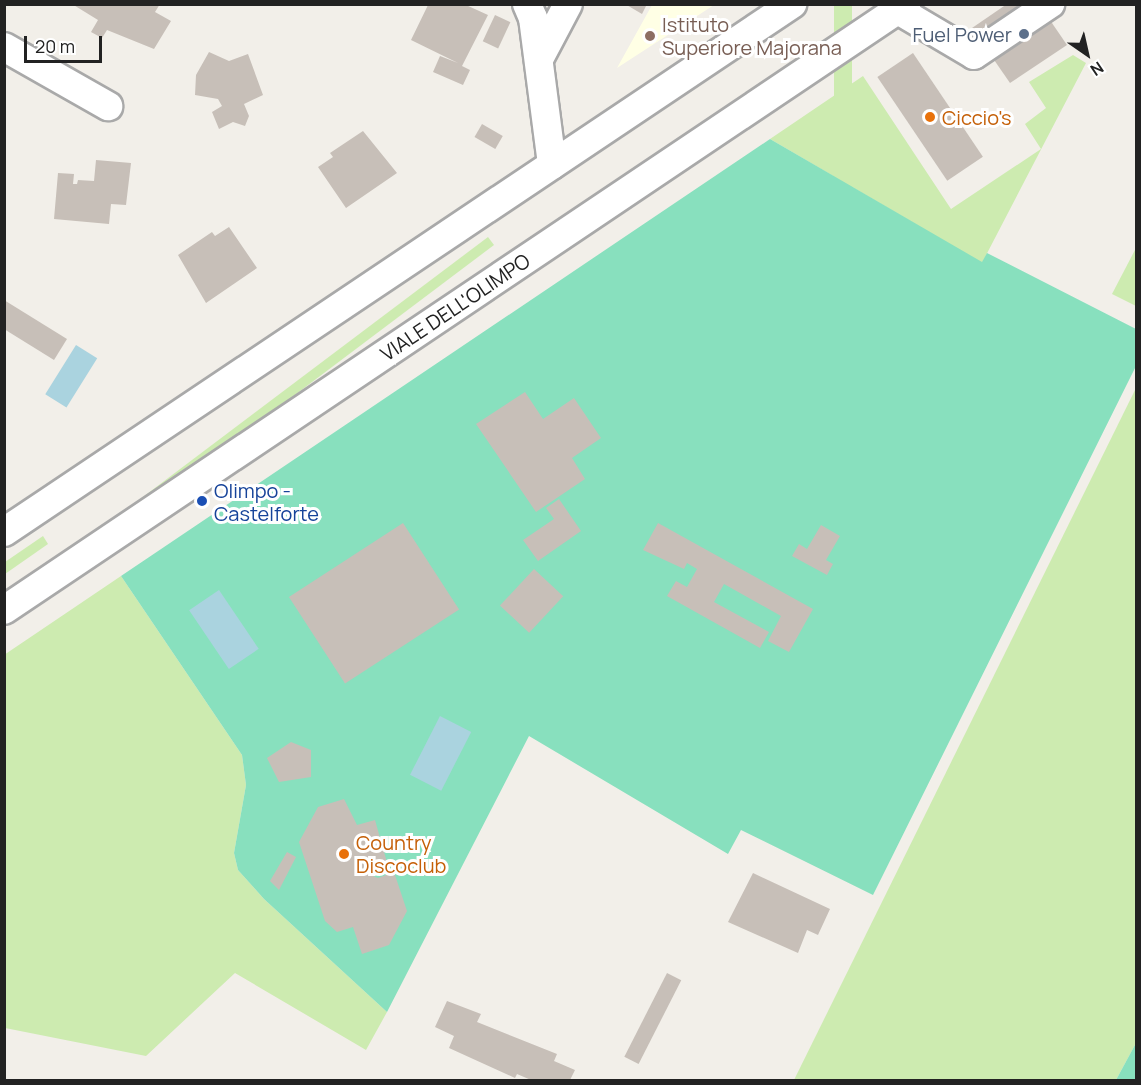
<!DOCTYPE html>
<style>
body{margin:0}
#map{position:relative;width:1141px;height:1085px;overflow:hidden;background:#f2efe9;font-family:Manrope,sans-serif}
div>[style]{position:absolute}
.education>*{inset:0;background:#ffffe5}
.grass>*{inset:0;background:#cdebb0;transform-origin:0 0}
.pitch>*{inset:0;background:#88e0be}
.water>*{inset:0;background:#aad3df;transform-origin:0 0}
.building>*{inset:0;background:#c7bfb8;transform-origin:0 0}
.roads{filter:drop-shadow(2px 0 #a9a9a9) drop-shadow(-2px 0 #a9a9a9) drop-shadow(0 2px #a9a9a9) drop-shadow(0 -2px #a9a9a9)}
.minor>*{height:28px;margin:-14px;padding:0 14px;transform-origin:14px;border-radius:14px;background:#fff}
.dots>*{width:16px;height:16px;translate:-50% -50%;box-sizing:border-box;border:3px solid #fff;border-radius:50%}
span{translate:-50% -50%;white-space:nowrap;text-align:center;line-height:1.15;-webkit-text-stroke:6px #fff;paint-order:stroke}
.education-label{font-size:20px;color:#785e54}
.left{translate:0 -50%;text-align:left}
.service-label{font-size:20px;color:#4e5e75}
.right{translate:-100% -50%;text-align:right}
.food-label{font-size:20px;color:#c56008}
.street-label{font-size:20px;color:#222}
.transit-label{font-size:20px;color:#164399}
.frame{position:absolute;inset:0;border:6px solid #222;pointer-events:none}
.north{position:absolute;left:1057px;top:24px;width:60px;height:60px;-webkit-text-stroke:4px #fff;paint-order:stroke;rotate:146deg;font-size:16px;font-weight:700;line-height:24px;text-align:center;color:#222}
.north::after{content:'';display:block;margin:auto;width:21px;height:27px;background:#222;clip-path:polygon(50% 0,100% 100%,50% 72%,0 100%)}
.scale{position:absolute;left:24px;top:36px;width:78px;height:27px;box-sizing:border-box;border:3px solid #222;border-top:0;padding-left:8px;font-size:18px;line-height:21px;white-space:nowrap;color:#222;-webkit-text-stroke:4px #fff;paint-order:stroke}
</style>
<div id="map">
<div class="education">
<div style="clip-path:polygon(652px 4px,714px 5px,617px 68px,652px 5px)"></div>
</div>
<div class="grass">
<div style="left:834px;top:5px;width:18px;height:409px"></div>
<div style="clip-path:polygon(1073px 55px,1086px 63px,982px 263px,770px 139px,863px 76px,951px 209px,1041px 149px,1025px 124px,1046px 108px,1029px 82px)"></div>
<div style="left:488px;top:237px;width:10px;height:528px;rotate:53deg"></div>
<div style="clip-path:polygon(1136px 248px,1136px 306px,1112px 294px)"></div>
<div style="clip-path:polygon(1136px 388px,1136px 1043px,1116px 1080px,794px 1080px)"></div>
<div style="clip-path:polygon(43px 536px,48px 544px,5px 574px,5px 562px)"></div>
<div style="clip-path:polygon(121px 576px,242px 755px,246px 785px,234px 853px,238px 870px,264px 899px,387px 1012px,366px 1050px,235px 973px,146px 1056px,5px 1028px,4px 655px)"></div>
</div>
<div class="pitch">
<div style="clip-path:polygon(770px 139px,982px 262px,987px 253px,1136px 329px,1136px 366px,873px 895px,741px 830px,728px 854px,529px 736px,387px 1012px,264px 899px,238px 870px,234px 853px,246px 785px,242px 755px,121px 576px)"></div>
<div style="clip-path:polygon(1136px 1043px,1136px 1080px,1116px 1080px)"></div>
</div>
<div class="water">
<div style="left:76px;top:345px;width:25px;height:58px;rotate:32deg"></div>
<div style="left:219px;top:590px;width:71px;height:36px;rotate:56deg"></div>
<div style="left:440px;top:716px;width:35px;height:66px;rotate:27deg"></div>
</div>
<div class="building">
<div style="clip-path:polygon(72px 4px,160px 4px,155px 12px,171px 21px,154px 49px,107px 30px,102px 38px,91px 32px,98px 20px)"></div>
<div style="clip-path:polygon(625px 4px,647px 4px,642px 14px)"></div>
<div style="clip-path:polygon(1007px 4px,1039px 4px,1067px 45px,1010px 83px,972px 28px)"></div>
<div style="clip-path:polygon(428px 5px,466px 5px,488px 15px,462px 66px,470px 70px,463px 85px,433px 72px,440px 56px,458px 63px,411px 40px)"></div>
<div style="left:495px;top:15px;width:17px;height:29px;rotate:25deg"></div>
<div style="clip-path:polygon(209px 52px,229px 61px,248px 54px,263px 95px,244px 104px,249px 116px,245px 126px,233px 122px,219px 129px,212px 112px,222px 106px,218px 99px,195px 95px,196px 75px)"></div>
<div style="left:913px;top:53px;width:125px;height:43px;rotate:56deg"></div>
<div style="left:482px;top:124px;width:24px;height:15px;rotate:30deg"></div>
<div style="clip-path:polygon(363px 131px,397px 173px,346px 208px,318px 167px,333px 157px,330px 153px)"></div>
<div style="clip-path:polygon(96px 160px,131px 163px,126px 205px,111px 204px,109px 224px,54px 219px,58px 173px,74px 174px,73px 184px,77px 184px,78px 180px,94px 181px)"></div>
<div style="clip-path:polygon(229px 227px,257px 268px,206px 303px,178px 255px,212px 232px,215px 236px)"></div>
<div style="clip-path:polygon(4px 300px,67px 339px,54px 360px,4px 329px)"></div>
<div style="clip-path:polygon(525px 392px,543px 419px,574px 398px,601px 438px,572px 458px,585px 479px,536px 512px,476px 424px)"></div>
<div style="clip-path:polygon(559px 499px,581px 531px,538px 561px,523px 540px,554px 519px,546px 508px)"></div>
<div style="left:403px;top:523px;width:103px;height:136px;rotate:57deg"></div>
<div style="clip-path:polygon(658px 523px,813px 609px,789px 652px,768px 641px,781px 616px,724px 584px,714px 602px,769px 632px,760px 648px,667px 596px,676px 581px,687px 587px,697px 569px,687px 563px,684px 569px,643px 550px)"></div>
<div style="clip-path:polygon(821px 525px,840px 536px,826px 560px,833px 564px,827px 575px,792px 556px,799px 544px,807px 549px)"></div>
<div style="left:534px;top:569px;width:40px;height:50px;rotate:43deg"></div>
<div style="clip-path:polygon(291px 742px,311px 750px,311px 777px,279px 782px,267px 758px)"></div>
<div style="clip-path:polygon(344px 799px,357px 825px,375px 820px,388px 866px,368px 874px,378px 878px,394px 872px,407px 911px,389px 945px,362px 954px,353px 927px,337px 932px,325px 921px,299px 842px,318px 807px)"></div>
<div style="clip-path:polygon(287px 852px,296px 857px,279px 890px,270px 881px)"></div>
<div style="clip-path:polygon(753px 873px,830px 909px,818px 935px,807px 930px,798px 953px,728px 922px)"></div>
<div style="left:667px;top:973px;width:16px;height:94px;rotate:27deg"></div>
<div style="clip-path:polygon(447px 1001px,481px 1014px,477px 1022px,557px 1054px,554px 1061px,575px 1070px,570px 1080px,531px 1080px,517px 1074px,515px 1078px,449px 1048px,454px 1036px,435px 1027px)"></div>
</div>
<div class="roads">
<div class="minor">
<div style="left:527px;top:4px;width:15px;rotate:67deg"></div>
<div style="left:533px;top:18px;width:148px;rotate:82.6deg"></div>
<div style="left:898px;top:10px;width:88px;rotate:30.6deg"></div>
<div style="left:974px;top:55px;width:92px;rotate:-33.9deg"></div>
<div style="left:4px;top:47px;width:120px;rotate:29.6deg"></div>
<div style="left:539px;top:59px;width:62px;rotate:-62.2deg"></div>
<div style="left:4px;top:532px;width:949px;rotate:-33.82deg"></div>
<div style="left:4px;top:610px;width:1087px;rotate:-33.89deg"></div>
</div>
</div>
<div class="dots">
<div style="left:1024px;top:34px;background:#5c6f8a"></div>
<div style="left:650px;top:36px;background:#8d6e63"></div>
<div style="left:930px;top:117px;background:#e8710a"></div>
<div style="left:202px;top:501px;background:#1a4fb4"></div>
<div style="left:344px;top:854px;background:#e8710a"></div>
</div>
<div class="education-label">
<span class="left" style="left:662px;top:36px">Istituto<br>Superiore Majorana</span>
</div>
<div class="service-label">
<span class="right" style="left:1012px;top:34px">Fuel Power</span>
</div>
<div class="food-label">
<span class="left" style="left:942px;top:117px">Ciccio's</span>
<span class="left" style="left:356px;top:854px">Country<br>Discoclub</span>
</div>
<div class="street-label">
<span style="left:455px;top:307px;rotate:-34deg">VIALE DELL'OLIMPO</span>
</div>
<div class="transit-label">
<span class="left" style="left:214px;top:502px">Olimpo -<br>Castelforte</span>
</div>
<div class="frame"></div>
<div class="north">N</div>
<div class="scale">20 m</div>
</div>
